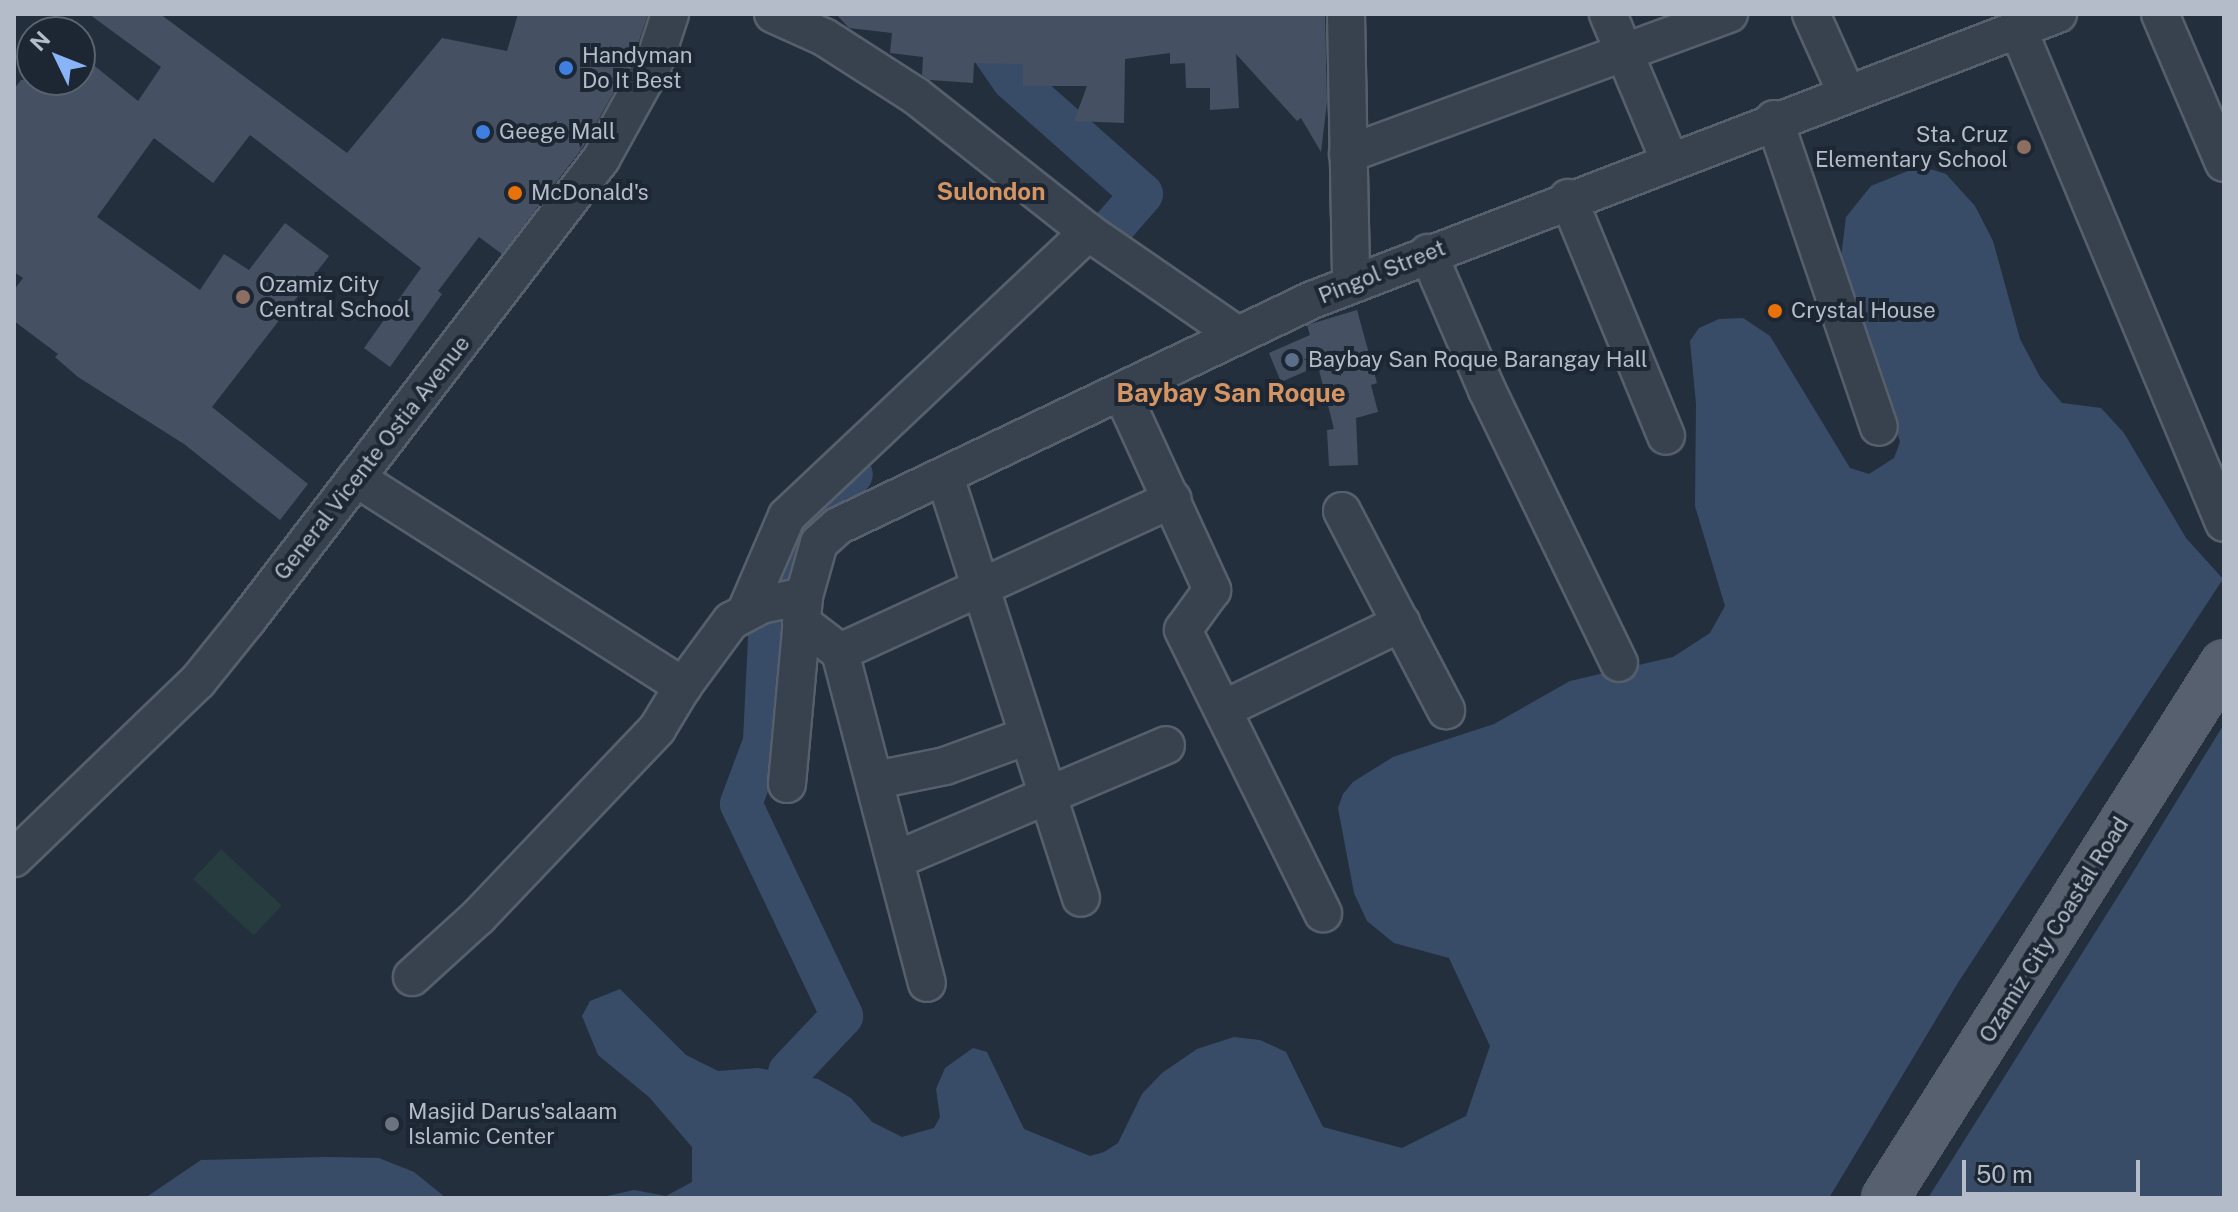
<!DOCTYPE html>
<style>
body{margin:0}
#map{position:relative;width:2238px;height:1212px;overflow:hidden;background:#242f3e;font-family:"Public Sans",sans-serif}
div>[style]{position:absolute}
.green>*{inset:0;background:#263c3f;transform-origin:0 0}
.water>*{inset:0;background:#394c67}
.river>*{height:42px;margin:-21px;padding:0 21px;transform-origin:21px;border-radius:21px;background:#394c67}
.building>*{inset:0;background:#455162}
.roads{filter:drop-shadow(2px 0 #565f6c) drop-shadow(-2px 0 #565f6c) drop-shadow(0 2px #565f6c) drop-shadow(0 -2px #565f6c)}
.minor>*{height:36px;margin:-18px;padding:0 18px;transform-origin:18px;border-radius:18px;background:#38414e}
.major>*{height:44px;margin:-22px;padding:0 22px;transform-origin:22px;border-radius:22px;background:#56606e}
.dots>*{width:22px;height:22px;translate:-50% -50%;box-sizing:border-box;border:4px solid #1d2633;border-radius:50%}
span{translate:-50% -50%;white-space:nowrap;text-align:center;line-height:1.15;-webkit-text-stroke:8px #1d2633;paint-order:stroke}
.poi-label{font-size:22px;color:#b4bcc9}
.left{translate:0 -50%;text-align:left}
.right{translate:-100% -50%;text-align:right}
.street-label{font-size:22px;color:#b4bcc9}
.neighbourhood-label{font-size:24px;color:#d59563;font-weight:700}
.quarter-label{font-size:26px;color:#d59563;font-weight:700}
.frame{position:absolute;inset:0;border:16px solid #b4bcc9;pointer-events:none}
.north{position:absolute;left:16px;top:16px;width:80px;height:80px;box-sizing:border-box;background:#1d2633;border:2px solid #59626f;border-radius:50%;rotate:313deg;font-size:22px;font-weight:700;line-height:32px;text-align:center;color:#b4bcc9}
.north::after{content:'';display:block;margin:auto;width:28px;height:36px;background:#8ab4f8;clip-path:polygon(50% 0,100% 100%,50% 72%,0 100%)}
.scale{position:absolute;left:1962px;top:1160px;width:178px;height:36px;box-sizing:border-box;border:4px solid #b4bcc9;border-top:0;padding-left:10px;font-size:24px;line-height:28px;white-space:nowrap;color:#b4bcc9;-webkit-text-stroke:6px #1d2633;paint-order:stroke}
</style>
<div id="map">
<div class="green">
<div style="left:221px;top:849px;width:83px;height:41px;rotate:43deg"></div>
</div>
<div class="water">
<div style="clip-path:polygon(1920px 166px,1946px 174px,1975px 206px,1993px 241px,2020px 339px,2040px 377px,2062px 403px,2101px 408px,2124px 433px,2186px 538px,2223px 579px,1959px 981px,1829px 1198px,598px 1198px,634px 1190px,666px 1196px,692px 1182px,692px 1147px,649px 1097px,598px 1055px,582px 1016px,590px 1001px,620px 989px,686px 1055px,718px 1071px,758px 1068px,818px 1079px,851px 1098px,872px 1122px,902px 1137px,934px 1128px,940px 1117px,936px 1089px,945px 1068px,973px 1048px,987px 1052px,1024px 1129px,1090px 1156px,1104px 1152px,1118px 1143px,1142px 1094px,1162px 1073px,1197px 1049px,1234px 1037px,1260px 1040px,1286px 1052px,1323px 1127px,1402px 1148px,1466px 1116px,1490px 1046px,1449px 958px,1394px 943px,1367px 921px,1354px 893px,1338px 808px,1343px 794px,1353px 782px,1393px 757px,1494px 724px,1570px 681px,1673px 657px,1710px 633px,1725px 606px,1695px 506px,1696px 404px,1690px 341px,1699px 328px,1719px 319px,1743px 318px,1770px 336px,1850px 468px,1869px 474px,1894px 458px,1900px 442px,1883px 383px,1840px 266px,1846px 217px,1871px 186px)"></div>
<div style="clip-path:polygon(2224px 724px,2224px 1198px,1928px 1198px,2127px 882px)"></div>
<div style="clip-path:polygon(326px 1157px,379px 1158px,414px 1172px,446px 1198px,145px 1198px,201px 1160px)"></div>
</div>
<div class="river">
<div style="left:977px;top:14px;width:24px;rotate:75deg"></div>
<div style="left:983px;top:37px;width:52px;rotate:55.1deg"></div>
<div style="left:1013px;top:80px;width:172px;rotate:41.5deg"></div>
<div style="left:1142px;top:194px;width:50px;rotate:131deg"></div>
<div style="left:777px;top:581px;width:37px;rotate:-73deg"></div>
<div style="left:788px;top:546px;width:96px;rotate:-48.4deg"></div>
<div style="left:770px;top:618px;width:124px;rotate:92.8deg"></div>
<div style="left:764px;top:742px;width:66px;rotate:110.4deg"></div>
<div style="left:741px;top:804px;width:235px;rotate:64.5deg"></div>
<div style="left:842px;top:1016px;width:77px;rotate:133.4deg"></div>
</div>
<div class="building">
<div style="clip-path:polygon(89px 14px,160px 14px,347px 153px,442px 38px,507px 51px,518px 14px,648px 14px,634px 56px,583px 147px,502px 254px,479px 237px,438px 291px,442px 294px,390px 367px,364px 348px,421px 268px,250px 135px,213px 183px,154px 138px,97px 217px,200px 290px,224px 254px,249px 270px,285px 223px,329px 256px,212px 407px,308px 484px,280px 520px,184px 444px,78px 377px,55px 357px,58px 354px,14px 321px,14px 290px,23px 278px,14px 272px,14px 89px,21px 80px,80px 80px,80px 54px,138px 101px,161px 67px)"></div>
<div style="clip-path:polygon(836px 14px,1325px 14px,1327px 102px,1321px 152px,1301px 118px,1297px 121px,1236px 54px,1239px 108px,1210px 110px,1210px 88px,1186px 88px,1185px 63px,1170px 64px,1170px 53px,1125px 59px,1124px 123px,1074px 121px,1087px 86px,1023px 86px,1023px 64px,974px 63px,973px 83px,930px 80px,922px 75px,923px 57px,890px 53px,892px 33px,849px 28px)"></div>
<div style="clip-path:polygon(1357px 310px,1377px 383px,1371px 385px,1378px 412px,1356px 418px,1358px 465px,1329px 466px,1327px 430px,1334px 429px,1318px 366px,1281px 382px,1269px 353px,1310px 335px,1307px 325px)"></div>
</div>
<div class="roads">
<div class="minor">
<div style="left:773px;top:14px;width:56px;rotate:24.3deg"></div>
<div style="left:824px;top:37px;width:109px;rotate:32.7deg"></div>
<div style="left:916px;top:96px;width:219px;rotate:38.3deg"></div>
<div style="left:1088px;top:232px;width:180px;rotate:34.6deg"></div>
<div style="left:1346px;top:14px;width:270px;rotate:88.9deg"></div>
<div style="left:1608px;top:14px;width:157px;rotate:67.2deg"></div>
<div style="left:1811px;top:14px;width:85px;rotate:65.8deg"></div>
<div style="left:2160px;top:14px;width:162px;rotate:66.8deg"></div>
<div style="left:2018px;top:29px;width:535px;rotate:67.36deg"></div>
<div style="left:1774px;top:119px;width:325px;rotate:71.2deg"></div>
<div style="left:1348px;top:154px;width:406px;rotate:-20.2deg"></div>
<div style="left:1568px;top:198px;width:257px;rotate:67.6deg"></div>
<div style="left:1428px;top:253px;width:149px;rotate:66.7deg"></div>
<div style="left:1487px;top:390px;width:303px;rotate:64.2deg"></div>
<div style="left:1122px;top:393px;width:217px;rotate:65.4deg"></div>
<div style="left:1212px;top:590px;width:49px;rotate:125.9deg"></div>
<div style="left:1183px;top:630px;width:316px;rotate:63.7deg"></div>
<div style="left:945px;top:477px;width:442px;rotate:72.1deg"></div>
<div style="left:356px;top:478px;width:388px;rotate:32.5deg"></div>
<div style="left:683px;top:686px;width:81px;rotate:-53.6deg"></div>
<div style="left:731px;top:621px;width:34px;rotate:-28deg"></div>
<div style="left:761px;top:605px;width:44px;rotate:-11.8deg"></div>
<div style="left:1342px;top:511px;width:225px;rotate:62.4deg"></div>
<div style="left:746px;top:611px;width:103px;rotate:-66.7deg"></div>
<div style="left:787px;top:516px;width:414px;rotate:-43.3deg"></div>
<div style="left:801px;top:622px;width:49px;rotate:37.6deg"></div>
<div style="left:840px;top:652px;width:342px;rotate:75.3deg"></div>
<div style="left:840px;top:652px;width:366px;rotate:-24.7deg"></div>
<div style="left:1226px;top:708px;width:195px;rotate:-25.9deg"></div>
<div style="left:876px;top:780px;width:70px;rotate:-11.5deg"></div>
<div style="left:945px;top:766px;width:87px;rotate:-20.1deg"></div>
<div style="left:787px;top:784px;width:189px;rotate:-84.8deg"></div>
<div style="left:804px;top:596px;width:55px;rotate:-74.2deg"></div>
<div style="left:819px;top:543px;width:25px;rotate:-42deg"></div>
<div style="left:838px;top:526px;width:525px;rotate:-25.49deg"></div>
<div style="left:1312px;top:300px;width:799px;rotate:-20.98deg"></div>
<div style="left:14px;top:858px;width:255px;rotate:-43.9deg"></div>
<div style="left:198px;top:681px;width:80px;rotate:-51.1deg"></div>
<div style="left:248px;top:619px;width:580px;rotate:-52.5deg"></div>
<div style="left:601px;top:159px;width:110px;rotate:-61.1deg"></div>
<div style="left:654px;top:63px;width:52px;rotate:-71.9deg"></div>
<div style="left:898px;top:859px;width:291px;rotate:-23deg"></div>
<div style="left:412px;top:977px;width:89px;rotate:-42.3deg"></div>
<div style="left:478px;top:917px;width:260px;rotate:-46.4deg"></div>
<div style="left:657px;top:729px;width:50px;rotate:-58.8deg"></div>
</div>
<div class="major">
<div style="left:1885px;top:1198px;width:633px;rotate:-57.64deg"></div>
</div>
</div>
<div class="dots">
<div style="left:566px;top:68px;background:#3f7fe0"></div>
<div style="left:483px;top:132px;background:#3f7fe0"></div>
<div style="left:2024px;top:147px;background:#8d6e63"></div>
<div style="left:515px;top:193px;background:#e8710a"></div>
<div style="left:243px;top:297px;background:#8d6e63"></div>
<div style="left:1775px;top:311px;background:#e8710a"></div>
<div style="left:1292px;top:360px;background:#5c6f8a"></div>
<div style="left:392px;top:1124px;background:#6b7280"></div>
</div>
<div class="poi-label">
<span class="left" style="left:582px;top:68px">Handyman<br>Do It Best</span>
<span class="left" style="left:499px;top:132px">Geege Mall</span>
<span class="right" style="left:2008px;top:147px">Sta. Cruz<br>Elementary School</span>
<span class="left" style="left:531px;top:193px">McDonald's</span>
<span class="left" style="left:259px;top:297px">Ozamiz City<br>Central School</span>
<span class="left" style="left:1791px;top:311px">Crystal House</span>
<span class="left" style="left:1308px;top:360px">Baybay San Roque Barangay Hall</span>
<span class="left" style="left:408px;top:1124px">Masjid Darus'salaam<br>Islamic Center</span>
</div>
<div class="street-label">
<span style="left:1382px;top:272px;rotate:-22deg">Pingol Street</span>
<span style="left:372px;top:458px;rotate:-52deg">General Vicente Ostia Avenue</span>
<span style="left:2054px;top:930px;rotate:-58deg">Ozamiz City Coastal Road</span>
</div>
<div class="neighbourhood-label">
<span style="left:991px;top:192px">Sulondon</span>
</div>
<div class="quarter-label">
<span style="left:1231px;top:393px">Baybay San Roque</span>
</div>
<div class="frame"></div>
<div class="north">N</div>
<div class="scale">50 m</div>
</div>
